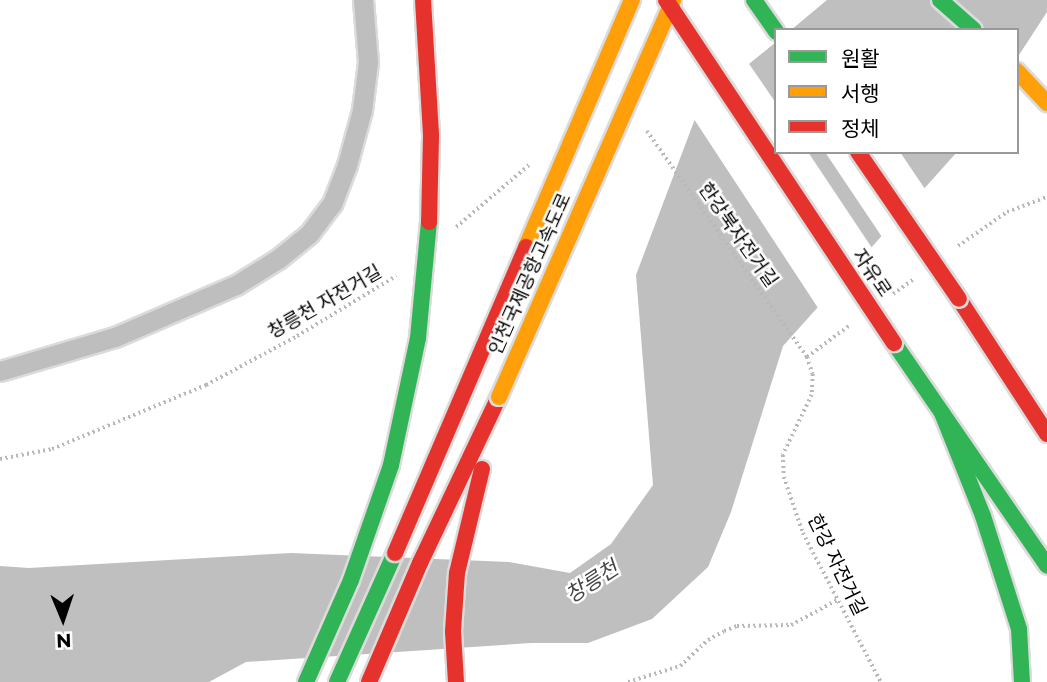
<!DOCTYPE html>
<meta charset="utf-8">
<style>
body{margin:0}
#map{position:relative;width:1047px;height:682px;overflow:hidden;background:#fff;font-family:Montserrat,"Noto Sans KR",sans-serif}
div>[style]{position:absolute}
.water>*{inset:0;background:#bfbfbf}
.pier>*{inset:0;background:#fff}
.path>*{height:3.5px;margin-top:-1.75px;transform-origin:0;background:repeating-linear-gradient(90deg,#b9b9b9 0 2px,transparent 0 5.5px)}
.roads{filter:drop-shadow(2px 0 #dbdbdb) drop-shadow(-2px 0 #dbdbdb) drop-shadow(0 2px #dbdbdb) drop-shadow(0 -2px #dbdbdb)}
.street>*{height:19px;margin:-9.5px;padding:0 9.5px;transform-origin:9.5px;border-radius:9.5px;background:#bebebe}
.fast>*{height:16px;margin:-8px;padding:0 8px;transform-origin:8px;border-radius:8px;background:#30b455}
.slow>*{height:16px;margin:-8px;padding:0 8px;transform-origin:8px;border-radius:8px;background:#ff9f0a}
.jam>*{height:16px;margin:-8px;padding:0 8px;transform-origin:8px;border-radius:8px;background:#e5322d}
.bridges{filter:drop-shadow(2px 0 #dbdbdb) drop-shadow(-2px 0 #dbdbdb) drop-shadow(0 2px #dbdbdb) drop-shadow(0 -2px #dbdbdb)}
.fast-bridge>*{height:16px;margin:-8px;padding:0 8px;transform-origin:8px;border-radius:8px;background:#30b455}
.slow-bridge>*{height:16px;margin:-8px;padding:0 8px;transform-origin:8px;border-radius:8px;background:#ff9f0a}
.jam-bridge>*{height:16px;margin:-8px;padding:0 8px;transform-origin:8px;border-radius:8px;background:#e5322d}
span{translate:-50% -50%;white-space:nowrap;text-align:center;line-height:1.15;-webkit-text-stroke:5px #fff;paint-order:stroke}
.street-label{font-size:19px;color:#000}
.water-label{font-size:21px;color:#444;font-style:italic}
.legend{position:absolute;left:774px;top:28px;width:245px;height:126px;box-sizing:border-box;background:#fff;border:2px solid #999;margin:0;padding:9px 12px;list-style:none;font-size:21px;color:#000}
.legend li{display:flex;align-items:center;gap:14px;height:35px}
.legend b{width:35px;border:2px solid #999}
.north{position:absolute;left:28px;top:584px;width:70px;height:70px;-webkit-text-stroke:5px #fff;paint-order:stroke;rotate:178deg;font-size:19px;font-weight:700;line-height:28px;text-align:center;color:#000}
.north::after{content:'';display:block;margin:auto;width:24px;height:32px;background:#000;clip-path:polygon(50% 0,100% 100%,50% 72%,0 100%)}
</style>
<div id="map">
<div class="water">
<div style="clip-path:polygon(827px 0,1047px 0,1047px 12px,1017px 58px,1017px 30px,791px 30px)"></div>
<div style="clip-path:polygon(776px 42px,776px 152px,957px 152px,783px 346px,731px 512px,708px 567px,652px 619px,588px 643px,531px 643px,246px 662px,209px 682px,0 682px,0 566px,29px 568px,291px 553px,509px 562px,570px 573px,611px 544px,653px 485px,636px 275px,701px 103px)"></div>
</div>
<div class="pier">
<div style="clip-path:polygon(747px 61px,776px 103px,776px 152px,808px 152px,874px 251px,820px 311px,692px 116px,698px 101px)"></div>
<div style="clip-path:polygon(825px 152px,900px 152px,927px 192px,884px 240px)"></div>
</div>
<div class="path">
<div style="left:647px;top:131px;width:277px;rotate:54.7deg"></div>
<div style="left:807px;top:357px;width:18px;rotate:71deg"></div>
<div style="left:813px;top:374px;width:21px;rotate:93deg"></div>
<div style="left:812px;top:395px;width:67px;rotate:115.8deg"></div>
<div style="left:783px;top:455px;width:22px;rotate:87deg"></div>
<div style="left:784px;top:477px;width:59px;rotate:71.3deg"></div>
<div style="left:803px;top:533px;width:168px;rotate:62.4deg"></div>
<div style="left:456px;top:227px;width:97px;rotate:-40.4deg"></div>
<div style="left:958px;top:246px;width:60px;rotate:-34.8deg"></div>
<div style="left:1007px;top:212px;width:43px;rotate:-20.6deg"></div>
<div style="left:893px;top:294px;width:24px;rotate:-36deg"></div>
<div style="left:807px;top:357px;width:54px;rotate:-36.7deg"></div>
<div style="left:0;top:459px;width:53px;rotate:-10.9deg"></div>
<div style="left:52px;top:449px;width:167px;rotate:-22.6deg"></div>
<div style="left:206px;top:385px;width:103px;rotate:-28.3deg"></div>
<div style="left:297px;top:336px;width:116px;rotate:-31.2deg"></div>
<div style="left:628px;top:682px;width:54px;rotate:-17.1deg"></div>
<div style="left:680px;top:666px;width:38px;rotate:-43deg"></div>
<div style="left:708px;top:640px;width:18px;rotate:-29deg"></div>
<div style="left:724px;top:631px;width:14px;rotate:-21deg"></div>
<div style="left:737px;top:626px;width:54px;rotate:-1.1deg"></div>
<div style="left:791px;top:625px;width:52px;rotate:-28.5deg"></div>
</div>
<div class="roads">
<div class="street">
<div style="left:0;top:371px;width:120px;rotate:-16.5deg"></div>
<div style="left:115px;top:337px;width:132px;rotate:-23.3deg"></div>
<div style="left:236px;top:285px;width:49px;rotate:-31.8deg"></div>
<div style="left:278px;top:259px;width:40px;rotate:-39deg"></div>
<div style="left:309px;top:234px;width:38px;rotate:-53deg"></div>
<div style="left:332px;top:204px;width:42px;rotate:-69deg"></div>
<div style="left:347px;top:165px;width:57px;rotate:-74.7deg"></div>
<div style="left:362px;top:110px;width:48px;rotate:-82.9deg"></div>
<div style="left:368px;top:62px;width:62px;rotate:-94.6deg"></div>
</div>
<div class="fast">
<div style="left:754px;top:0;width:39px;rotate:55deg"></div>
<div style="left:940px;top:0;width:45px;rotate:41.4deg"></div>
<div style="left:894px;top:343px;width:270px;rotate:55.5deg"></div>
<div style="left:942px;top:413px;width:111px;rotate:68.3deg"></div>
<div style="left:983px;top:516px;width:119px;rotate:72.3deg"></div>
<div style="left:1019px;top:629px;width:53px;rotate:86.8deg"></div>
<div style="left:337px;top:682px;width:141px;rotate:-65.8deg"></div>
</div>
<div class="slow">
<div style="left:1017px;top:71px;width:44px;rotate:46.8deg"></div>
</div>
<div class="jam">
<div style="left:959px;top:299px;width:161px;rotate:56.9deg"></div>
<div style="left:369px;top:682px;width:129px;rotate:-66.8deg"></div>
<div style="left:420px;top:563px;width:184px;rotate:-64.6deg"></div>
<div style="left:456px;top:682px;width:51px;rotate:-93.4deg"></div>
<div style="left:453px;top:631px;width:58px;rotate:-86.1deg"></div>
<div style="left:457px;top:573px;width:107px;rotate:-76.5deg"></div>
</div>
</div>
<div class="bridges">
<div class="fast-bridge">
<div style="left:306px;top:682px;width:111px;rotate:-66.2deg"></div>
<div style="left:351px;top:580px;width:122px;rotate:-70.8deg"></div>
<div style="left:391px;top:465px;width:130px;rotate:-78deg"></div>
<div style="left:418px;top:338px;width:117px;rotate:-84.6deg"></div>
</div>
<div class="slow-bridge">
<div style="left:526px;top:247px;width:269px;rotate:-66.8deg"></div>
<div style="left:499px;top:397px;width:433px;rotate:-66.3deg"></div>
</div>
<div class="jam-bridge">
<div style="left:423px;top:0;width:136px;rotate:86.6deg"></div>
<div style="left:431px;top:136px;width:86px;rotate:91.3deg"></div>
<div style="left:666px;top:0;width:412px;rotate:56.4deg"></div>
<div style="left:858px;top:152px;width:178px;rotate:55.5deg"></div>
<div style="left:395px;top:553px;width:333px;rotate:-66.8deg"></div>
</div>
</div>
<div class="street-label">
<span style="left:738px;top:235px;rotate:55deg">한강북자전거길</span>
<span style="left:872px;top:273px;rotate:56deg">자유로</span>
<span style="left:530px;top:274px;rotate:-66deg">인천국제공항고속도로</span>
<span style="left:325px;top:302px;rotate:-30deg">창릉천 자전거길</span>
<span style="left:837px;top:565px;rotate:64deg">한강 자전거길</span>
</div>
<div class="water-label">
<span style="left:592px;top:582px;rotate:-33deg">창릉천</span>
</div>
<ul class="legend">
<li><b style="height:9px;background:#30b455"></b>원활</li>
<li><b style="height:9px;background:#ff9f0a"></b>서행</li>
<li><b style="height:9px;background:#e5322d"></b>정체</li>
</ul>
<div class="north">N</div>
</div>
